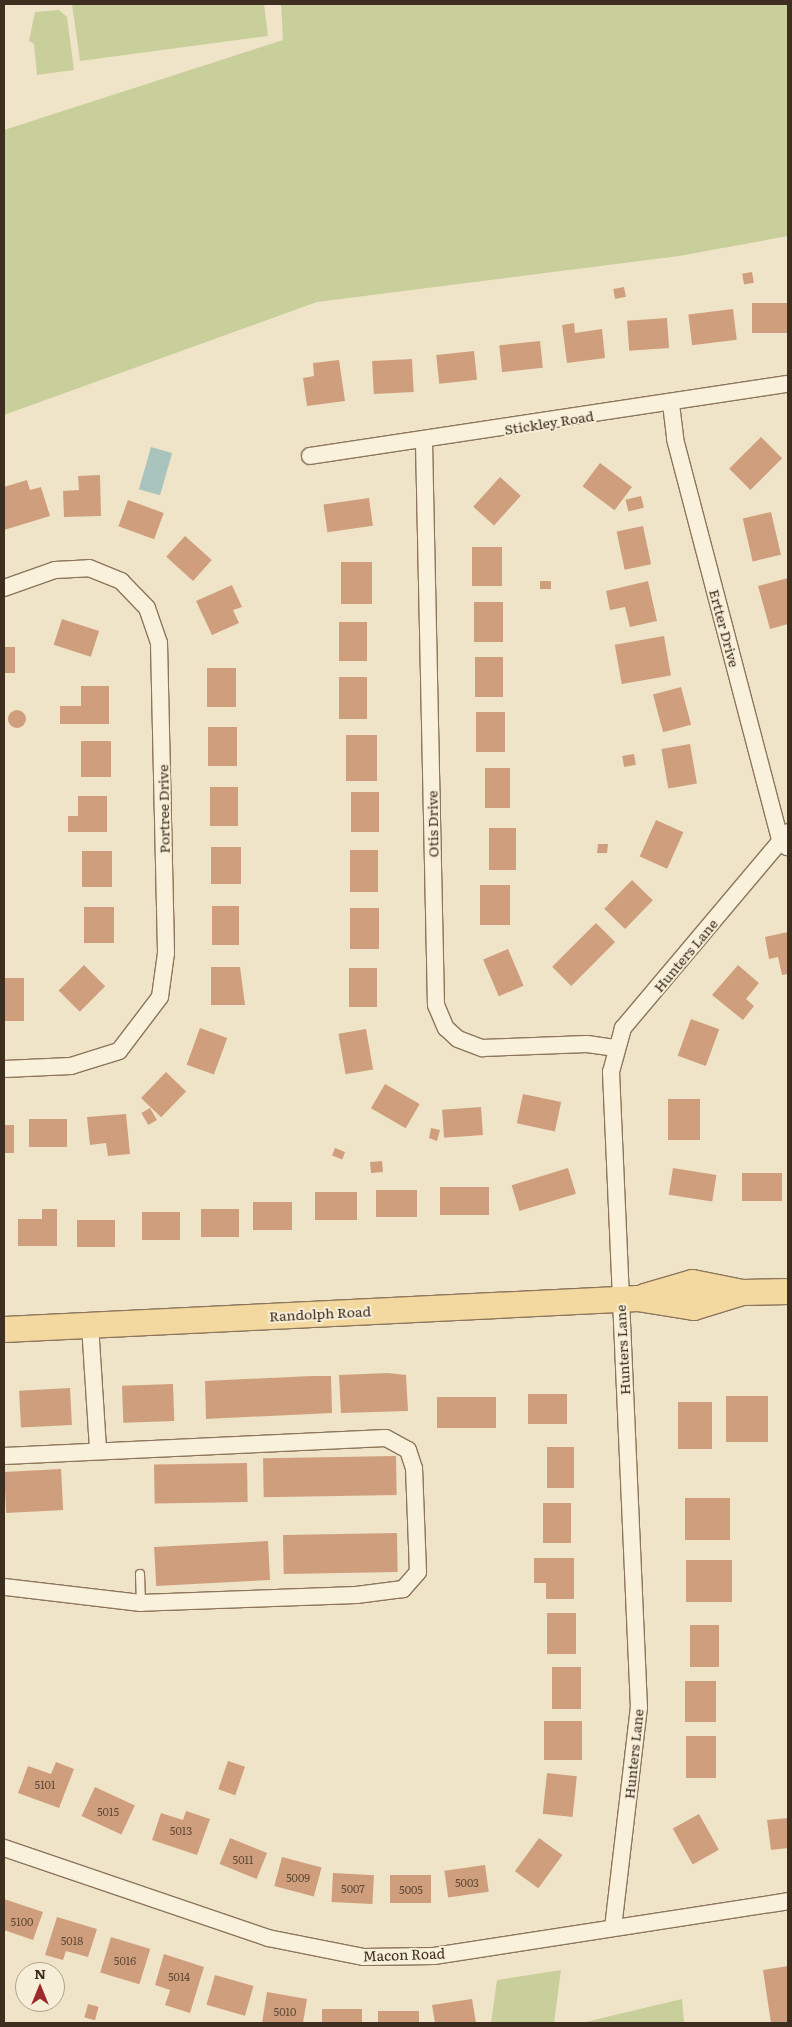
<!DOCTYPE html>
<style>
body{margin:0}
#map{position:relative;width:792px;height:2027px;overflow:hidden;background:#f0e4c8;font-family:Literata,serif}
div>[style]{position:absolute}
.green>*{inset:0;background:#c9cf9b}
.water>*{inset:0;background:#a9c4bc;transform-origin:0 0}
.building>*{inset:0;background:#cf9f7d;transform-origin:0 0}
.round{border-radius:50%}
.roads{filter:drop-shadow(1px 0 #8d765c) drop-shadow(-1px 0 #8d765c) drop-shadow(0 1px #8d765c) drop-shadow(0 -1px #8d765c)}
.lane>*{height:8px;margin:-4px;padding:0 4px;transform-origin:4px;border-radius:4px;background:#faf1dc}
.street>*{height:16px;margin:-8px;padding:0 8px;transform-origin:8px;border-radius:8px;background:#faf1dc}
.primary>*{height:25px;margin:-12.5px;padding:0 12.5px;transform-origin:12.5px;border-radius:12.5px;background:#f3d9a0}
span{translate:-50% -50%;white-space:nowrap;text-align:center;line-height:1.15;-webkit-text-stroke:4px #f7eed8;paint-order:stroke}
.number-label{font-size:11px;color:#624a37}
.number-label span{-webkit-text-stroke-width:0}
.street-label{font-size:14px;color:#3d2e20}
.frame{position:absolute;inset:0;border:5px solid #3d2e20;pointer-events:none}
.north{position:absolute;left:15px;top:1962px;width:50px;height:50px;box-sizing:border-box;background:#f7eed8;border:1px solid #ada18e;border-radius:50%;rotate:0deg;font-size:14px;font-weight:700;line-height:20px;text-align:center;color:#3d2e20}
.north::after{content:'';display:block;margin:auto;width:18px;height:22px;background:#9e2a2b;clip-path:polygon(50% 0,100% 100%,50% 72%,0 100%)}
</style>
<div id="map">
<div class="green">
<div style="clip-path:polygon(72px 4px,264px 4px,268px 36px,80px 61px)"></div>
<div style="clip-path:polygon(281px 4px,788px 4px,788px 236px,679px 256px,317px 302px,4px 415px,4px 130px,283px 40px)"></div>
<div style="clip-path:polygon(59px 10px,67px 17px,74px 70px,37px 75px,34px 44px,29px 41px,35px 12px)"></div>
<div style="clip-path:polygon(561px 1970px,554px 2023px,491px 2023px,497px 1980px)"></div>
<div style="clip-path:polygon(682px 1999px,684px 2023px,581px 2023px)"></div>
</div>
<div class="water">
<div style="left:151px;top:447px;width:22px;height:44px;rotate:16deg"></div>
</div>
<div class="building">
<div style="left:752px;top:272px;width:11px;height:10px;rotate:80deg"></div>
<div style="left:624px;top:287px;width:10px;height:11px;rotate:79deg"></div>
<div style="left:788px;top:303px;width:30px;height:36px;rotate:90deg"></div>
<div style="left:733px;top:309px;width:31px;height:45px;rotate:83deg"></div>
<div style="left:667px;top:318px;width:30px;height:40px;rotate:86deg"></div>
<div style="clip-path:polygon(574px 323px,575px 333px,602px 329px,605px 358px,567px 363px,562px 325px)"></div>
<div style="left:540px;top:341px;width:27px;height:41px;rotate:84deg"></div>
<div style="left:474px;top:351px;width:29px;height:38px;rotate:84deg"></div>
<div style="left:412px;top:359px;width:33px;height:40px;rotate:87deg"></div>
<div style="clip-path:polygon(339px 360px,345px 401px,307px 406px,303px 378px,314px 376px,313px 363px)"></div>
<div style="left:761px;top:437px;width:30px;height:45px;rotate:45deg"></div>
<div style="left:600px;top:463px;width:40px;height:29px;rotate:37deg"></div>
<div style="clip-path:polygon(100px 475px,101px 516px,64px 517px,63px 491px,79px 490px,78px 476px)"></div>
<div style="left:500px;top:477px;width:28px;height:40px;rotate:42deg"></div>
<div style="clip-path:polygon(27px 480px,30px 490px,41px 487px,50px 516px,4px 530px,4px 487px)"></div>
<div style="left:641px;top:496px;width:12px;height:16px;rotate:76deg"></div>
<div style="left:369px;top:498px;width:28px;height:46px;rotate:82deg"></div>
<div style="left:128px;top:500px;width:38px;height:28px;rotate:20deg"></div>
<div style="left:771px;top:512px;width:44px;height:29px;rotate:77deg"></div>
<div style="left:643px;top:526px;width:39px;height:27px;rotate:78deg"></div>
<div style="left:185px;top:536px;width:36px;height:28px;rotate:42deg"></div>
<div style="left:472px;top:547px;width:30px;height:39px"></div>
<div style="left:341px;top:562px;width:31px;height:42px"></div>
<div style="clip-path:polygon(788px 578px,788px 624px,770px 629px,758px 586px)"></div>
<div style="left:540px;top:581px;width:11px;height:8px"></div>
<div style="clip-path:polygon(648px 581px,657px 621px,630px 627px,625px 607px,610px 610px,606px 591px)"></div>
<div style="clip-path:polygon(232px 585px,242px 607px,233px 610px,239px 623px,212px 635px,196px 601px)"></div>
<div style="left:474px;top:602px;width:29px;height:40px"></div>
<div style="left:62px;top:619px;width:39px;height:27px;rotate:18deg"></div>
<div style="left:339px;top:622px;width:28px;height:39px"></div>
<div style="left:664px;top:636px;width:40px;height:50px;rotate:80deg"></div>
<div style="left:4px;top:647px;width:11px;height:26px"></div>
<div style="left:475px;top:657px;width:28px;height:40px"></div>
<div style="left:207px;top:668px;width:29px;height:39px"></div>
<div style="left:339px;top:677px;width:28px;height:42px"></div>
<div style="clip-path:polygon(81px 686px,109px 686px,109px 724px,60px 724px,60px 706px,81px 706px)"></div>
<div style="left:681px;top:687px;width:39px;height:29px;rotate:75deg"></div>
<div class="round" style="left:8px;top:710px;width:18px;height:18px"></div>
<div style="left:476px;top:712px;width:29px;height:40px"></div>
<div style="left:208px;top:727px;width:29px;height:39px"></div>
<div style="left:346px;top:735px;width:31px;height:46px"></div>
<div style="left:81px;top:741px;width:30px;height:36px"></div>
<div style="left:690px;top:744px;width:40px;height:29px;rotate:80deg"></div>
<div style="left:634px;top:754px;width:11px;height:12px;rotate:80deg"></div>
<div style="left:485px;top:768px;width:25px;height:40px"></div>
<div style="left:210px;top:787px;width:28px;height:39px"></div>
<div style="left:351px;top:792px;width:28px;height:40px"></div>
<div style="clip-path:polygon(78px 796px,107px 796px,107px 832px,68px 832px,68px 816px,78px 816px)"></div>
<div style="left:656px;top:820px;width:30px;height:40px;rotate:24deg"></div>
<div style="left:489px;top:828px;width:27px;height:42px"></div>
<div style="clip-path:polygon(598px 844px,608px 844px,607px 853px,597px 853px)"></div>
<div style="left:211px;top:847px;width:30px;height:37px"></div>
<div style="left:350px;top:850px;width:28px;height:42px"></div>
<div style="left:82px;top:851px;width:30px;height:36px"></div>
<div style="left:632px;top:880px;width:29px;height:40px;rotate:44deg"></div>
<div style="left:480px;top:885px;width:30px;height:40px"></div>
<div style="left:212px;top:906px;width:27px;height:39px"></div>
<div style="left:84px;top:907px;width:30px;height:36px"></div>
<div style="left:350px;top:908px;width:29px;height:41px"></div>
<div style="left:596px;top:923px;width:27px;height:62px;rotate:45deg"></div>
<div style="clip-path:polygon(788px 932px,788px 974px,782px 975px,778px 957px,769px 959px,765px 937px)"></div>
<div style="left:508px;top:949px;width:40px;height:27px;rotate:67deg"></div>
<div style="left:84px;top:965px;width:30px;height:36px;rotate:45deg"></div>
<div style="clip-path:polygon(738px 965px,759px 983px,746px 999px,754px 1006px,743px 1020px,712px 995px)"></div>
<div style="clip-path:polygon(211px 967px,240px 967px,245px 1005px,211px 1005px)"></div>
<div style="left:349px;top:968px;width:28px;height:39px"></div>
<div style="left:4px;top:978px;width:20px;height:43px"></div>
<div style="left:691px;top:1019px;width:30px;height:39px;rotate:20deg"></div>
<div style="left:200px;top:1028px;width:29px;height:39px;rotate:20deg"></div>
<div style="left:366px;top:1029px;width:41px;height:28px;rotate:80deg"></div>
<div style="left:166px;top:1072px;width:28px;height:36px;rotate:44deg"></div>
<div style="left:385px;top:1084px;width:40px;height:28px;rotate:30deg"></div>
<div style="left:523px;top:1094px;width:39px;height:30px;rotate:12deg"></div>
<div style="left:668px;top:1099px;width:32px;height:41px"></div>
<div style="left:481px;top:1107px;width:28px;height:39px;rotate:86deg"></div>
<div style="left:150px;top:1108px;width:14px;height:10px;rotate:60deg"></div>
<div style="clip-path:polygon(126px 1114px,130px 1154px,108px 1156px,106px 1143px,90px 1145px,87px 1117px)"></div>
<div style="left:29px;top:1119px;width:38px;height:28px"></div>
<div style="left:4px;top:1125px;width:10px;height:28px"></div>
<div style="clip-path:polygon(431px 1128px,440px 1130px,437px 1141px,429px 1138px)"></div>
<div style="left:335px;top:1148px;width:11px;height:8px;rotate:22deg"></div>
<div style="left:382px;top:1161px;width:11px;height:12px;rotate:85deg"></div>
<div style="left:568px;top:1168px;width:27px;height:59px;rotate:73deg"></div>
<div style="left:673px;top:1168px;width:44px;height:27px;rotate:9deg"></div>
<div style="left:742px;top:1173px;width:40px;height:28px"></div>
<div style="left:440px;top:1187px;width:49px;height:28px"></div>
<div style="left:376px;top:1190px;width:41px;height:27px"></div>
<div style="left:315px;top:1192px;width:42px;height:28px"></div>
<div style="left:253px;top:1202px;width:39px;height:28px"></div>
<div style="clip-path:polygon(42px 1209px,57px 1209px,57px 1246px,18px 1246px,18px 1219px,42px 1219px)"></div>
<div style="left:201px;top:1209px;width:38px;height:28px"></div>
<div style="left:142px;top:1212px;width:38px;height:28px"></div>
<div style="left:77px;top:1220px;width:38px;height:27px"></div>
<div style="clip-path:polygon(388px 1373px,406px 1375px,408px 1411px,341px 1413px,339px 1375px)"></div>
<div style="clip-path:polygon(312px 1376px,331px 1376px,332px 1413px,206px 1419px,205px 1381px)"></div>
<div style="left:173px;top:1384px;width:37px;height:51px;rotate:88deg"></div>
<div style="left:70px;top:1388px;width:37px;height:51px;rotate:87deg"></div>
<div style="left:528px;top:1394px;width:39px;height:30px"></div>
<div style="left:726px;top:1396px;width:42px;height:46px"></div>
<div style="left:437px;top:1397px;width:59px;height:31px"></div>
<div style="left:678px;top:1402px;width:34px;height:47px"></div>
<div style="left:547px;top:1447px;width:27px;height:41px"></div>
<div style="left:396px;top:1456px;width:39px;height:133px;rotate:89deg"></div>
<div style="left:247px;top:1463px;width:39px;height:93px;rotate:89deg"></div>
<div style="left:61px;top:1469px;width:41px;height:57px;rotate:87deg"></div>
<div style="left:685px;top:1498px;width:45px;height:42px"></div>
<div style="left:543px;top:1503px;width:28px;height:40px"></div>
<div style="left:397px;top:1533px;width:39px;height:114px;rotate:89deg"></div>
<div style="left:268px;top:1541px;width:39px;height:114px;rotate:87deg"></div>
<div style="clip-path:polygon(534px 1558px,574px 1558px,574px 1599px,546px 1599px,546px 1583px,534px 1583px)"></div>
<div style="left:686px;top:1560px;width:46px;height:42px"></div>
<div style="left:547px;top:1613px;width:29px;height:41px"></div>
<div style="left:690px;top:1625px;width:29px;height:42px"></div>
<div style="left:552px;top:1667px;width:29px;height:42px"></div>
<div style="left:685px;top:1681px;width:31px;height:41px"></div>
<div style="left:544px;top:1721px;width:38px;height:39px"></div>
<div style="left:686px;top:1736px;width:30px;height:42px"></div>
<div style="left:228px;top:1761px;width:18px;height:30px;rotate:19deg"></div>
<div style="clip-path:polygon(56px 1762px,74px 1769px,59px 1808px,18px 1793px,28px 1766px,51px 1774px)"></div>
<div style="left:547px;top:1773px;width:30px;height:41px;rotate:6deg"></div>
<div style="left:95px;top:1787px;width:44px;height:32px;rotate:25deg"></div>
<div style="clip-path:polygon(186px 1811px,210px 1819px,197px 1855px,152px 1840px,161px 1813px,183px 1820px)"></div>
<div style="left:699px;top:1814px;width:41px;height:30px;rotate:61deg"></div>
<div style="clip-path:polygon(788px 1818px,788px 1848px,771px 1850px,767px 1820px)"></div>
<div style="left:230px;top:1838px;width:40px;height:28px;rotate:22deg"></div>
<div style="left:539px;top:1838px;width:29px;height:41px;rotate:36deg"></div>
<div style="left:282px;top:1857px;width:41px;height:30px;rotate:15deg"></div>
<div style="left:485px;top:1865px;width:27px;height:41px;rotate:82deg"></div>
<div style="left:333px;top:1873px;width:41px;height:29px;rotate:3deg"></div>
<div style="left:390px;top:1875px;width:41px;height:28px"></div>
<div style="clip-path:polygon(4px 1899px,43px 1912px,33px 1940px,4px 1930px)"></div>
<div style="clip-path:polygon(57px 1917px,97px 1929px,88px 1957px,66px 1951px,63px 1960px,45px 1955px)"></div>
<div style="left:111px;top:1937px;width:41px;height:37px;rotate:17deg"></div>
<div style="clip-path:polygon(164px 1954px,204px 1967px,190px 2013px,165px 2005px,170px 1990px,155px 1985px)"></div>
<div style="clip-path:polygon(788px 1966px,788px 2023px,771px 2023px,763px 1970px)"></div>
<div style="left:215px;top:1975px;width:40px;height:31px;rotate:16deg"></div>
<div style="clip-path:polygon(267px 1992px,307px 1999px,303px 2023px,262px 2023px)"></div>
<div style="clip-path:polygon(472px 1999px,476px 2023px,435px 2023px,432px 2005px)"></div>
<div style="left:88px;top:2004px;width:11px;height:14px;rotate:15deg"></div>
<div style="left:322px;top:2009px;width:40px;height:14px"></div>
<div style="left:378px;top:2011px;width:41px;height:12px"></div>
</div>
<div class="roads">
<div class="lane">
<div style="left:140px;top:1574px;width:29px;rotate:88deg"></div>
</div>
<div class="street">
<div style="left:671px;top:404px;width:35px;rotate:83deg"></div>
<div style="left:675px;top:439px;width:417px;rotate:75.3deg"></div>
<div style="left:781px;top:842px;width:8px;rotate:40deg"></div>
<div style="left:424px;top:442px;width:563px;rotate:88.78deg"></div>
<div style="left:436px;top:1005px;width:25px;rotate:67deg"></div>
<div style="left:446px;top:1028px;width:16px;rotate:43deg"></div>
<div style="left:458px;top:1039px;width:26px;rotate:21deg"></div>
<div style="left:482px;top:1048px;width:105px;rotate:-2.2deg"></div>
<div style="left:587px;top:1044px;width:28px;rotate:8deg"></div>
<div style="left:310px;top:456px;width:483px;rotate:-8.6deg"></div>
<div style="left:4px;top:588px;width:54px;rotate:-19.4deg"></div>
<div style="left:55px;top:570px;width:34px;rotate:-3deg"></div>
<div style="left:89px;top:568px;width:35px;rotate:22deg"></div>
<div style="left:121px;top:581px;width:37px;rotate:46deg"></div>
<div style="left:147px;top:608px;width:37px;rotate:71deg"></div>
<div style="left:159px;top:643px;width:310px;rotate:88.7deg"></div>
<div style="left:166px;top:953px;width:44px;rotate:97.8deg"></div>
<div style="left:160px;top:997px;width:68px;rotate:127.2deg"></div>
<div style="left:119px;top:1051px;width:50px;rotate:162.6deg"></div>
<div style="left:71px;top:1066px;width:67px;rotate:177.4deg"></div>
<div style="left:90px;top:1325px;width:125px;rotate:86.3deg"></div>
<div style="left:4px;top:1456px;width:382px;rotate:-2.7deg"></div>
<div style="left:386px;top:1438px;width:25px;rotate:29deg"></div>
<div style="left:408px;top:1450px;width:19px;rotate:72deg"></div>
<div style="left:414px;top:1468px;width:104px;rotate:87.8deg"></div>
<div style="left:418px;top:1572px;width:23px;rotate:131deg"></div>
<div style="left:403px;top:1589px;width:47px;rotate:172.7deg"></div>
<div style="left:356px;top:1595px;width:215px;rotate:177.9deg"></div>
<div style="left:141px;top:1603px;width:138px;rotate:-173.3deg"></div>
<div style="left:4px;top:1848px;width:279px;rotate:18.8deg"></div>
<div style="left:268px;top:1938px;width:98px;rotate:11.2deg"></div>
<div style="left:364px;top:1957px;width:70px;rotate:-0.8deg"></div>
<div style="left:434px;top:1956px;width:358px;rotate:-8.8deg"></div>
<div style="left:613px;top:1928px;width:222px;rotate:-83.3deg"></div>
<div style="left:639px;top:1708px;width:637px;rotate:-92.52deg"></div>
<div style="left:611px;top:1072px;width:46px;rotate:-74.7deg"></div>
<div style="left:623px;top:1028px;width:256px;rotate:-49.9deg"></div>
</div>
<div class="primary">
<div style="left:644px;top:1296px;width:50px;rotate:-16.3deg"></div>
<div style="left:692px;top:1282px;width:51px;rotate:11.3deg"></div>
<div style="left:742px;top:1292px;width:46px;rotate:-1.2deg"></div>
<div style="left:4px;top:1329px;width:634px;rotate:-2.8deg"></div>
<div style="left:637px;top:1298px;width:57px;rotate:9.1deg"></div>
<div style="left:693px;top:1307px;width:51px;rotate:-17deg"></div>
</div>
</div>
<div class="number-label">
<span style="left:45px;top:1784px">5101</span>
<span style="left:108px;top:1811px">5015</span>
<span style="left:181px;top:1830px">5013</span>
<span style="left:243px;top:1859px">5011</span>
<span style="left:298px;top:1877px">5009</span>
<span style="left:467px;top:1882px">5003</span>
<span style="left:353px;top:1888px">5007</span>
<span style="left:411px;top:1889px">5005</span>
<span style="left:22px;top:1921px">5100</span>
<span style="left:72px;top:1940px">5018</span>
<span style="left:125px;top:1960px">5016</span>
<span style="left:179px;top:1976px">5014</span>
<span style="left:285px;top:2011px">5010</span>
</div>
<div class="street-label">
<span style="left:549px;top:422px;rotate:-9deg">Stickley Road</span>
<span style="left:725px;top:628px;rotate:75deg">Ertter Drive</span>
<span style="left:163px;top:809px;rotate:-91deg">Portree Drive</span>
<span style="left:432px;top:824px;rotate:-91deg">Otis Drive</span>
<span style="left:685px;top:955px;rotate:-50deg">Hunters Lane</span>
<span style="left:320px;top:1313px;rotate:-3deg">Randolph Road</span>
<span style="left:622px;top:1350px;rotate:-93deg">Hunters Lane</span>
<span style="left:633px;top:1754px;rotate:-84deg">Hunters Lane</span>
<span style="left:404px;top:1954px;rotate:-2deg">Macon Road</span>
</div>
<div class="frame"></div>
<div class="north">N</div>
</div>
